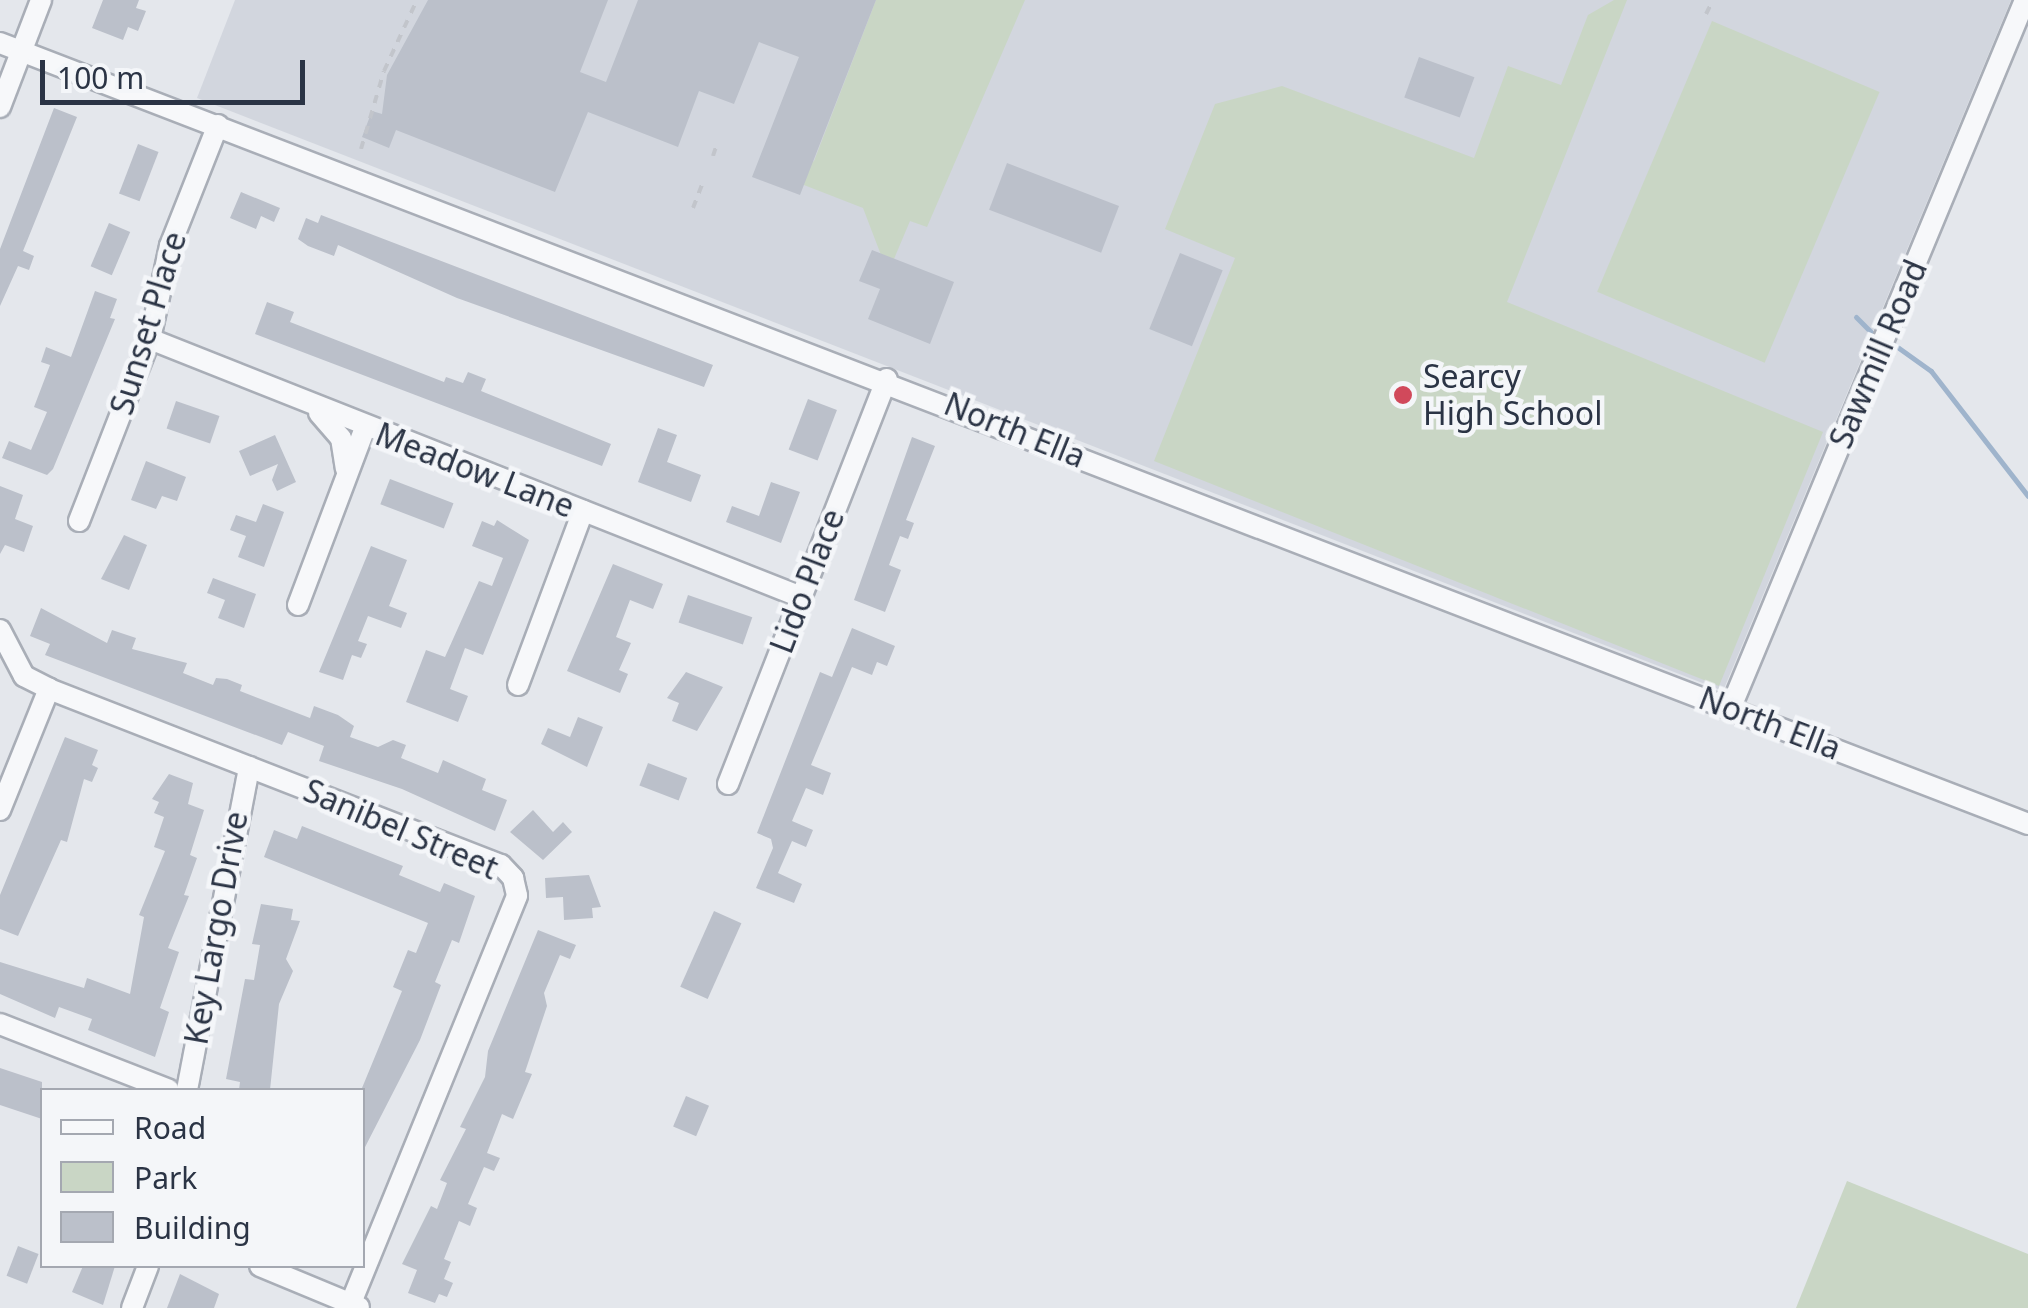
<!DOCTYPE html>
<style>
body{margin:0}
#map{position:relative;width:2028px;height:1308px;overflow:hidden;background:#e4e7ec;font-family:"Noto Sans",sans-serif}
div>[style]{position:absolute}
.built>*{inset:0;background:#d2d6de}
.green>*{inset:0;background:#c9d6c5;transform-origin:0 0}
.stream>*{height:5px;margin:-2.5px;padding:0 2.5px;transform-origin:2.5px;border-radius:2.5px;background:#9fb4cc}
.building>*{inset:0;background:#bbc0ca;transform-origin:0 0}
.path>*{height:4px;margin-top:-2px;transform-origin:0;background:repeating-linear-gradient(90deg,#c2c5cb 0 8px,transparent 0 16px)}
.roads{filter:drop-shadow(2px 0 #a9aeb7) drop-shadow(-2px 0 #a9aeb7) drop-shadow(0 2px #a9aeb7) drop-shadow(0 -2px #a9aeb7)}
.street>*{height:20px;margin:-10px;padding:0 10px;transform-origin:10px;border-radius:10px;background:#f7f8fa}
.dots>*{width:28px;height:28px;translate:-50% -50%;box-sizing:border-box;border:5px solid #f4f6f9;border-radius:50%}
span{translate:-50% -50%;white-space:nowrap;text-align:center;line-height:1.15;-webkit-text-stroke:9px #f4f6f9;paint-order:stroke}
.street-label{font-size:32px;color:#2b3445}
.poi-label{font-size:32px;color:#2b3445}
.left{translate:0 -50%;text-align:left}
.legend{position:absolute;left:40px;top:1088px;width:325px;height:180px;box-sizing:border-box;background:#f4f6f9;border:2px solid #a4a8b1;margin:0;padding:12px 18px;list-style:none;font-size:30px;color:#2b3445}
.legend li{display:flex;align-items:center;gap:20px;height:50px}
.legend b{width:50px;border:2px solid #a4a8b1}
.scale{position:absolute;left:40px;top:60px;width:265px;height:45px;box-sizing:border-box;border:5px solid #2b3445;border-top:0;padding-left:12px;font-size:30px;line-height:35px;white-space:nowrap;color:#2b3445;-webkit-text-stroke:8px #f4f6f9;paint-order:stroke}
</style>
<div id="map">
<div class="built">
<div style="clip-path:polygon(235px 0,2011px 0,1723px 691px,197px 98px)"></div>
</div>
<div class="green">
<div style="clip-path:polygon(876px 0,1025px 0,927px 227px,910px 221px,894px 259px,881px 255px,863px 208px,786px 178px,814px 161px)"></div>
<div style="clip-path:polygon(1614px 0,1627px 0,1507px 302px,1823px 432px,1719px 686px,1154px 461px,1235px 258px,1165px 229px,1215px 104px,1282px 86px,1474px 158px,1508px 66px,1561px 85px,1588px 15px)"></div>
<div style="left:1712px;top:21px;width:182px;height:294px;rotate:23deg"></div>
<div style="clip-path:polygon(1847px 1181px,2028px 1254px,2028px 1308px,1796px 1308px)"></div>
</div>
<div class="stream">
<div style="left:1856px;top:317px;width:24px;rotate:45deg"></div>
<div style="left:1896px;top:346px;width:43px;rotate:35.5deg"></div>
<div style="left:1931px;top:371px;width:158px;rotate:52.2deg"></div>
</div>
<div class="building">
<div style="clip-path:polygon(103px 0,139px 0,136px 8px,146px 11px,138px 31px,128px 27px,123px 40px,92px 28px)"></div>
<div style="clip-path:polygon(428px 0,608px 0,580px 72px,606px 82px,638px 0,876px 0,800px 195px,752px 177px,799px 57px,759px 42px,734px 104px,699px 91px,678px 147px,588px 112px,555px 192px,396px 130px,389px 148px,362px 137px,372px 111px,382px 114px,387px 75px)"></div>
<div style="left:1419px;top:57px;width:59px;height:43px;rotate:20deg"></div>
<div style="clip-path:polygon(54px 108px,77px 117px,23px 251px,34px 256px,29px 270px,18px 266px,0 306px,0 249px)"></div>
<div style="left:138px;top:144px;width:22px;height:53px;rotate:21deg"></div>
<div style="left:1007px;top:163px;width:120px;height:50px;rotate:21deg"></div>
<div style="clip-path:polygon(241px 192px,280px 208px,274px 222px,261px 216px,256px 229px,230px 218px)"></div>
<div style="clip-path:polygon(321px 215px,713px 365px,704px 387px,457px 298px,338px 245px,334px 256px,308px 246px,298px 239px,306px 218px,318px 223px)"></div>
<div style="left:109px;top:223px;width:23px;height:47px;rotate:23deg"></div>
<div style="clip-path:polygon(872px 250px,954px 282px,930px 344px,868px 319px,880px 289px,859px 281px)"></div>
<div style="left:1180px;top:253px;width:46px;height:82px;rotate:22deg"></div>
<div style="clip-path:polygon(95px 291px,117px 299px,110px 318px,115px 319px,53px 469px,47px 475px,2px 458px,9px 441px,31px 450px,47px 412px,34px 407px,50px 365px,41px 362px,46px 347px,71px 357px)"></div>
<div style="clip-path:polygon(267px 302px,294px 312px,290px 322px,444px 382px,446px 377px,463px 383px,468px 372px,486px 379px,481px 391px,611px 444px,602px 466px,255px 334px)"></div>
<div style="left:808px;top:399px;width:31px;height:54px;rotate:21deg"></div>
<div style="left:176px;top:401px;width:46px;height:29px;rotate:19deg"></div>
<div style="clip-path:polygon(658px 428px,677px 435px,667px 462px,701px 475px,691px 502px,638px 482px)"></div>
<div style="clip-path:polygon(275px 435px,296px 482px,277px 491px,272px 480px,278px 464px,250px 476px,239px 451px)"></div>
<div style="clip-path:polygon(912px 437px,935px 446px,906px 520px,914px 523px,908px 539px,900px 536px,889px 565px,901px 570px,885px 612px,854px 600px)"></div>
<div style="clip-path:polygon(146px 461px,186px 477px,177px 501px,162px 496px,156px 509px,131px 500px)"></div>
<div style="left:390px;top:479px;width:68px;height:27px;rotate:21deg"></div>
<div style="clip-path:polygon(771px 482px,800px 492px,781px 543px,726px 522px,732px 506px,759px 516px)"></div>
<div style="clip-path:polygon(0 486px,23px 495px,15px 519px,33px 526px,24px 552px,5px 545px,0 554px)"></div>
<div style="clip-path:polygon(263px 504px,284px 512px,264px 567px,238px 557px,246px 536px,230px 530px,236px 515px,256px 522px)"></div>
<div style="clip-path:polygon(497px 520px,529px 540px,483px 655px,465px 648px,450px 689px,468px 696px,458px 722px,406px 702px,426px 650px,445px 657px,479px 581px,492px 586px,503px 558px,472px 546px,482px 521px,494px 526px)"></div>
<div style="clip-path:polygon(124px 535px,147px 545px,129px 590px,101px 579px)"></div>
<div style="clip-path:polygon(371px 546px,407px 560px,389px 606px,407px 613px,401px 628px,368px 616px,358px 641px,367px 644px,361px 658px,352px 655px,343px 680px,319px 672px)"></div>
<div style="clip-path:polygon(613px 564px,663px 584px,653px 609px,630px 600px,616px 637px,631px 643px,619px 670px,628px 674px,620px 693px,567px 671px)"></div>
<div style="clip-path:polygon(213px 578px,256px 594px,244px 628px,218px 618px,225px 600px,207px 593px)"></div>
<div style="left:688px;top:595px;width:68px;height:29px;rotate:19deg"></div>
<div style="clip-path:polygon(41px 608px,107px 643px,112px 630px,136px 638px,132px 649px,187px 663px,183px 673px,213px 685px,216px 678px,227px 679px,242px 685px,240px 691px,310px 718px,314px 706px,338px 715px,354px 726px,350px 737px,378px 747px,393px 740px,406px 745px,401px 758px,438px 773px,443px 760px,486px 779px,482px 790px,507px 800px,495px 831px,402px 789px,319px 761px,324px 746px,288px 732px,282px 745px,45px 655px,50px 644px,30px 636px)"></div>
<div style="clip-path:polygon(852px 628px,895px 646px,887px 666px,877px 662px,872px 675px,852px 667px,811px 765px,831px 773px,823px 795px,806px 788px,792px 821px,813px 830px,806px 847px,792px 841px,778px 873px,802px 884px,794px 903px,756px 888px,773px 848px,771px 839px,757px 833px,820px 672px,832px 677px)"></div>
<div style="clip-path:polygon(686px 672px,723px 687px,697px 731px,672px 721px,679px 703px,667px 698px)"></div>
<div style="clip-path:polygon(578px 717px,603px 727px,587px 767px,541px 744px,548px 728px,570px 737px)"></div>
<div style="clip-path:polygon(65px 737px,98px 750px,92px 765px,98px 768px,92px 782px,84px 779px,67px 842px,61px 840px,18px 936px,0 929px,0 895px)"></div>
<div style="left:648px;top:763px;width:42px;height:24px;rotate:21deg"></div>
<div style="clip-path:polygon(169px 774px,193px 783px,188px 804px,204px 810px,190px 855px,197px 858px,184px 895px,189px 896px,168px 948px,179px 952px,160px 1008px,169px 1012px,155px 1057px,88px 1030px,92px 1019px,59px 1007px,55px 1018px,0 994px,0 962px,84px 988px,87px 978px,130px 994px,144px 917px,139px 915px,165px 851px,154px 847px,164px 817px,154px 813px,159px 802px,152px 799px)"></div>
<div style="clip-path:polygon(533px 810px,553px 832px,563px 822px,572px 832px,543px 860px,510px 832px)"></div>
<div style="clip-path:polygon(302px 826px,403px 866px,399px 875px,440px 892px,444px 883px,475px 896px,459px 943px,452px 940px,435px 982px,441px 985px,420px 1040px,362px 1153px,362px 1088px,402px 991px,393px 987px,408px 950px,416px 953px,428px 923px,264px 857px,274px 830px,297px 839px)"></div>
<div style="clip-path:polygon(589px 875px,601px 907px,592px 908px,593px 918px,564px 920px,563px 897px,546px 898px,545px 878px)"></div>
<div style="clip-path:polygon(261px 904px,293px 909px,291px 920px,300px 921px,286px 959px,293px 971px,279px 1004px,270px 1090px,239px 1090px,240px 1082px,226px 1079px,245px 979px,254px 980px,260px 945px,252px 944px)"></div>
<div style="left:714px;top:911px;width:30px;height:83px;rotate:24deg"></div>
<div style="clip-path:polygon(538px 930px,576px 945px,570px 959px,560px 955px,544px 993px,547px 1006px,525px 1072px,532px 1074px,513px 1119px,502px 1114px,487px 1153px,500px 1158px,494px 1171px,484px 1167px,468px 1204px,477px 1208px,470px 1226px,459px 1221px,444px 1259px,451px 1262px,444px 1279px,453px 1283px,447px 1297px,439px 1294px,435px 1303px,408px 1293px,417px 1270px,402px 1264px,431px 1206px,437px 1209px,447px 1183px,440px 1180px,466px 1129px,460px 1127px,485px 1077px,488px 1051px)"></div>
<div style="clip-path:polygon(0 1068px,42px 1082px,42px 1119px,0 1105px)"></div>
<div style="left:686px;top:1096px;width:25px;height:33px;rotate:23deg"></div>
<div style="left:18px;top:1246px;width:22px;height:32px;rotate:21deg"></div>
<div style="clip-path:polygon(83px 1266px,115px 1266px,103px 1305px,72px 1292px)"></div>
<div style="clip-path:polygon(180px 1274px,219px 1294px,214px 1308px,167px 1308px)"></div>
</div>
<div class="path">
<div style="left:1706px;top:14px;width:16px;rotate:-63deg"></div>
<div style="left:361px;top:149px;width:81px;rotate:-73.6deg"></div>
<div style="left:384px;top:71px;width:78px;rotate:-65.1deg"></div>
<div style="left:713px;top:156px;width:9px;rotate:-72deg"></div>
<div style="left:693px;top:208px;width:25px;rotate:-69deg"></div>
</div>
<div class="roads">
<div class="street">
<div style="left:0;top:43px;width:2173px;rotate:21.06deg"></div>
<div style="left:0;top:107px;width:115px;rotate:-69deg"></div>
<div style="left:150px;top:339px;width:700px;rotate:21.62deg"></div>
<div style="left:319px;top:413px;width:33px;rotate:49deg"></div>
<div style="left:341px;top:438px;width:31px;rotate:81deg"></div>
<div style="left:79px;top:521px;width:195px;rotate:-68.7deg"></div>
<div style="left:150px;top:339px;width:95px;rotate:-77.9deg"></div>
<div style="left:170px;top:246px;width:130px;rotate:-68.4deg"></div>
<div style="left:298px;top:605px;width:189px;rotate:-69.3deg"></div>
<div style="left:0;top:630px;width:52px;rotate:62.4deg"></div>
<div style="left:24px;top:676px;width:28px;rotate:27deg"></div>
<div style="left:49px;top:689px;width:485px;rotate:21.3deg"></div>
<div style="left:501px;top:865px;width:18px;rotate:47deg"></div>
<div style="left:513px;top:878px;width:18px;rotate:77deg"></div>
<div style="left:517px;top:896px;width:439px;rotate:112.2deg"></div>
<div style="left:518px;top:685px;width:186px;rotate:-69.5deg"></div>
<div style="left:1731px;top:707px;width:766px;rotate:-67.42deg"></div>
<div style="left:728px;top:784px;width:435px;rotate:-68.6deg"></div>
<div style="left:0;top:810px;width:131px;rotate:-68deg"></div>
<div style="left:0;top:1024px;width:181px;rotate:21.3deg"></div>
<div style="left:187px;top:1090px;width:329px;rotate:-79.1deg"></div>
<div style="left:260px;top:1266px;width:107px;rotate:22.5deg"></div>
<div style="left:132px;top:1308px;width:45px;rotate:-69.1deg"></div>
</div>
</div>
<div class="dots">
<div style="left:1403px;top:395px;background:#d1495b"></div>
</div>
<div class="street-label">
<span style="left:148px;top:323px;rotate:-73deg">Sunset Place</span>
<span style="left:1878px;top:354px;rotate:-67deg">Sawmill Road</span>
<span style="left:1015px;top:430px;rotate:22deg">North Ella</span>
<span style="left:475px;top:470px;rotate:21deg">Meadow Lane</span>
<span style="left:807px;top:581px;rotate:-69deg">Lido Place</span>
<span style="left:1770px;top:723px;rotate:21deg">North Ella</span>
<span style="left:401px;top:829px;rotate:23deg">Sanibel Street</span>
<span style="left:216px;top:928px;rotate:-80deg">Key Largo Drive</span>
</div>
<div class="poi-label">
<span class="left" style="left:1423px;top:395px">Searcy<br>High School</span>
</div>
<ul class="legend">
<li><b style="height:12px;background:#f7f8fa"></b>Road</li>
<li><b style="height:28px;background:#c9d6c5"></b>Park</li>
<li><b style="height:28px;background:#bbc0ca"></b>Building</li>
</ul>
<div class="scale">100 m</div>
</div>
